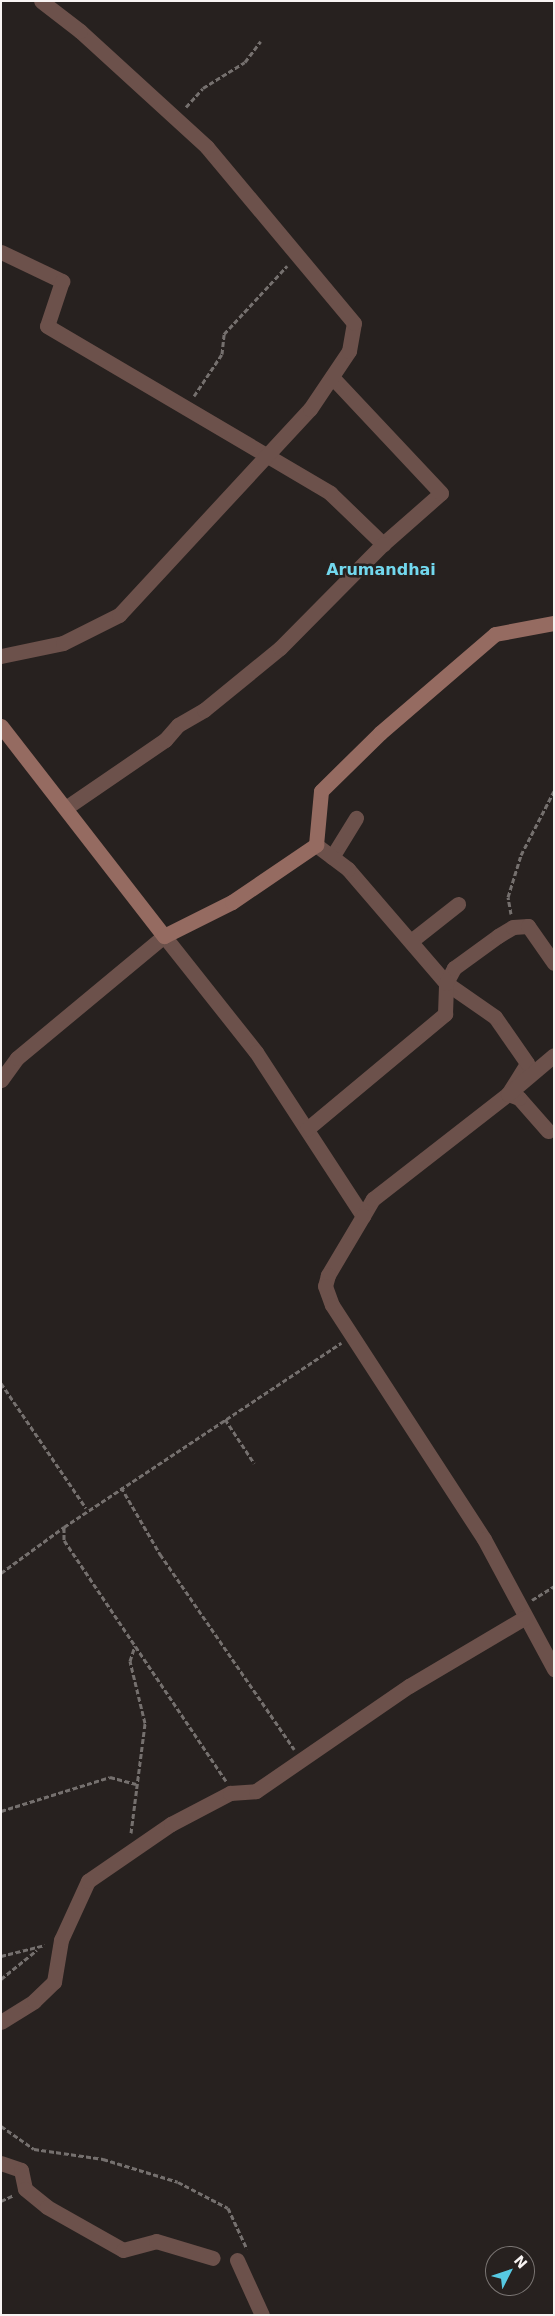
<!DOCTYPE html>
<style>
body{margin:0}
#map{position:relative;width:555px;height:2316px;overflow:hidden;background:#27211f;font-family:"DejaVu Sans",sans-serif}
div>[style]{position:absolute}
.path>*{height:3px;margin-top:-1.5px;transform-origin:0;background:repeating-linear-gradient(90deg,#75706e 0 5px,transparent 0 7.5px)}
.street>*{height:15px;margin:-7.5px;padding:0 7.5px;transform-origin:7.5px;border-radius:7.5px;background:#6c514b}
.secondary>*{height:15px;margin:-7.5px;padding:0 7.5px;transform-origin:7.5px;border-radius:7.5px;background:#956b61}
span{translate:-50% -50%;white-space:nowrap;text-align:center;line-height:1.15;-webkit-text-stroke:5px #27211f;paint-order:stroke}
.quarter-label{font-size:16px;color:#72d8ee;font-weight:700}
.frame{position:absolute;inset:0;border:2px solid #f7f3f2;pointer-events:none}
.north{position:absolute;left:485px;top:2246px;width:50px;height:50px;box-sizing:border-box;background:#27211f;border:1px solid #7a7573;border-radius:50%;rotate:49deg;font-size:14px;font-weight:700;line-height:20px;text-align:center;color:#f7f3f2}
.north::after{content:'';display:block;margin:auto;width:18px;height:22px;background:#57c9e2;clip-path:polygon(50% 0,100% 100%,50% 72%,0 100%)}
</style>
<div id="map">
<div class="path">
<div style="left:186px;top:107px;width:25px;rotate:-48deg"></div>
<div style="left:203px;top:88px;width:49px;rotate:-31.8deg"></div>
<div style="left:245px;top:62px;width:26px;rotate:-53deg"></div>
<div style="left:194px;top:396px;width:50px;rotate:-56.3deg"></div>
<div style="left:222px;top:354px;width:20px;rotate:-84deg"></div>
<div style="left:224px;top:334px;width:93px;rotate:-47.2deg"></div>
<div style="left:511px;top:914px;width:17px;rotate:-100deg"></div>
<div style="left:508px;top:897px;width:44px;rotate:-72.8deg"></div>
<div style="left:521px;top:855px;width:72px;rotate:-62.7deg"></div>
<div style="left:1px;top:1383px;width:151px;rotate:55.8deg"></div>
<div style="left:225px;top:1419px;width:53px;rotate:56.6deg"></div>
<div style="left:121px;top:1487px;width:78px;rotate:59.8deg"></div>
<div style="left:160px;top:1554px;width:237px;rotate:55.5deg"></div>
<div style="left:1px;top:1573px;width:78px;rotate:-36.1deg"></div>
<div style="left:532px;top:1600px;width:26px;rotate:-32deg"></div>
<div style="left:226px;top:1781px;width:290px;rotate:-123.9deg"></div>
<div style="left:64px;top:1540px;width:13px;rotate:-90deg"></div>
<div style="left:64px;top:1527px;width:333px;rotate:-33.6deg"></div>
<div style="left:1px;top:1811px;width:114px;rotate:-17.3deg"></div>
<div style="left:110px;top:1777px;width:27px;rotate:15deg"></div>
<div style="left:131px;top:1833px;width:111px;rotate:-82.7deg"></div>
<div style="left:145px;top:1723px;width:64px;rotate:-103.6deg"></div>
<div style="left:130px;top:1661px;width:16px;rotate:-72deg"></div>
<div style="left:1px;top:1956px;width:45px;rotate:-14deg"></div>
<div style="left:1px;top:1979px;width:46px;rotate:-38.9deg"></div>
<div style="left:1px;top:2126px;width:40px;rotate:34.9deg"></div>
<div style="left:34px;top:2149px;width:70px;rotate:8.2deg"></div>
<div style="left:103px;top:2159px;width:78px;rotate:17deg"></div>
<div style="left:178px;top:2182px;width:56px;rotate:27.5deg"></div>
<div style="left:228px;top:2208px;width:45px;rotate:65.1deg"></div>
<div style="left:1px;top:2201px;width:14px;rotate:-25deg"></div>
</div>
<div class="street">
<div style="left:1px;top:252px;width:68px;rotate:25.4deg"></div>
<div style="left:62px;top:281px;width:47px;rotate:108.4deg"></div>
<div style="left:47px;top:326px;width:329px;rotate:30.5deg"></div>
<div style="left:330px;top:493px;width:74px;rotate:43.9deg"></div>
<div style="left:383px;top:544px;width:77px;rotate:-41.3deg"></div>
<div style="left:441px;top:493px;width:156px;rotate:-133.2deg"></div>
<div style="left:1px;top:656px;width:63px;rotate:-11.8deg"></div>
<div style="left:63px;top:643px;width:63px;rotate:-26.6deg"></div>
<div style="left:119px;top:615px;width:281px;rotate:-47.2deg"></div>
<div style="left:310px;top:409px;width:70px;rotate:-56.1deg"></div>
<div style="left:349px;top:351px;width:28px;rotate:-80deg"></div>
<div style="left:354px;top:323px;width:229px;rotate:-129.9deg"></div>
<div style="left:207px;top:147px;width:172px;rotate:-137.6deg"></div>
<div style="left:80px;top:31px;width:49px;rotate:-142.4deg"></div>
<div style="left:67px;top:807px;width:119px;rotate:-34.4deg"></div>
<div style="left:165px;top:740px;width:20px;rotate:-49deg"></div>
<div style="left:178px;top:725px;width:30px;rotate:-30deg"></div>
<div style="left:204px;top:710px;width:98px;rotate:-39.2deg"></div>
<div style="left:280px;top:648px;width:146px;rotate:-45.3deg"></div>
<div style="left:332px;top:857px;width:46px;rotate:-58.4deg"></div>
<div style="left:411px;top:941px;width:60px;rotate:-38.2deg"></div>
<div style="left:1px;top:1080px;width:27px;rotate:-54deg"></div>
<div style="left:17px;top:1058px;width:191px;rotate:-39.7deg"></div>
<div style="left:164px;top:936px;width:148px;rotate:51.6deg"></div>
<div style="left:256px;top:1052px;width:196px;rotate:56.9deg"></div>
<div style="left:363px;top:1216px;width:20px;rotate:-60deg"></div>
<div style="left:373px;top:1199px;width:171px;rotate:-37.9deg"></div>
<div style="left:508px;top:1094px;width:36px;rotate:-58deg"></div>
<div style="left:527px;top:1063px;width:56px;rotate:-124.8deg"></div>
<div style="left:495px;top:1017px;width:60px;rotate:-145.2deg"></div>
<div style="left:446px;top:983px;width:150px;rotate:-130.7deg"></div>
<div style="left:348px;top:869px;width:40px;rotate:-143deg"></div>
<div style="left:307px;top:1129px;width:180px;rotate:-39.8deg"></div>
<div style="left:445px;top:1014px;width:31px;rotate:-88deg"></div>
<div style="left:446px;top:983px;width:17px;rotate:-62deg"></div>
<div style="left:454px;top:968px;width:54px;rotate:-36deg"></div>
<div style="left:498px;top:936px;width:17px;rotate:-31deg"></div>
<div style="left:513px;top:927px;width:15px;rotate:-4deg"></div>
<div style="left:528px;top:926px;width:45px;rotate:54.9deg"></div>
<div style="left:548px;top:1131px;width:44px;rotate:-131.3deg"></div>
<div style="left:519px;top:1098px;width:12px;rotate:-160deg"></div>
<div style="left:508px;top:1094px;width:60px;rotate:-40.3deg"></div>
<div style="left:363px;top:1216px;width:69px;rotate:120.7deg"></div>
<div style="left:328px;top:1275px;width:11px;rotate:105deg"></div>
<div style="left:325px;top:1286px;width:20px;rotate:70deg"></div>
<div style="left:332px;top:1305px;width:279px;rotate:57deg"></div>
<div style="left:484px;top:1539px;width:148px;rotate:61.7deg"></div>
<div style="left:1px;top:2022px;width:39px;rotate:-32deg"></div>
<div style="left:34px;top:2001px;width:28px;rotate:-44deg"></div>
<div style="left:54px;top:1982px;width:43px;rotate:-80.5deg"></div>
<div style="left:61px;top:1940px;width:65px;rotate:-65.4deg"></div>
<div style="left:88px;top:1881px;width:101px;rotate:-34.5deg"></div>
<div style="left:171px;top:1824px;width:67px;rotate:-27.7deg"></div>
<div style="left:230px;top:1793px;width:26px;rotate:-4deg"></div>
<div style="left:256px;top:1791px;width:186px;rotate:-34.5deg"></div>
<div style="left:409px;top:1686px;width:134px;rotate:-30.6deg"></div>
<div style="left:1px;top:2163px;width:21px;rotate:19deg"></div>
<div style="left:21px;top:2170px;width:19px;rotate:78deg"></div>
<div style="left:25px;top:2189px;width:28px;rotate:39deg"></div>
<div style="left:47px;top:2207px;width:87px;rotate:29.5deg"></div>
<div style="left:123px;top:2250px;width:34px;rotate:-15deg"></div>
<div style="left:156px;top:2241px;width:59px;rotate:16.6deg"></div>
<div style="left:237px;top:2260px;width:60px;rotate:65.6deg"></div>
</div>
<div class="secondary">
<div style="left:1px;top:726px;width:266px;rotate:52.2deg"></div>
<div style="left:164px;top:936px;width:76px;rotate:-26.6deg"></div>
<div style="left:232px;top:902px;width:102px;rotate:-34.2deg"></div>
<div style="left:316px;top:845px;width:54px;rotate:-84.7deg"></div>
<div style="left:321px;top:791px;width:83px;rotate:-44.5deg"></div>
<div style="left:380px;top:733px;width:152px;rotate:-40.7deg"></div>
<div style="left:495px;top:634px;width:60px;rotate:-10.6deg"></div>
</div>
<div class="quarter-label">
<span style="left:381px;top:570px">Arumandhai</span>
</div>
<div class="frame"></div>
<div class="north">N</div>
</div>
